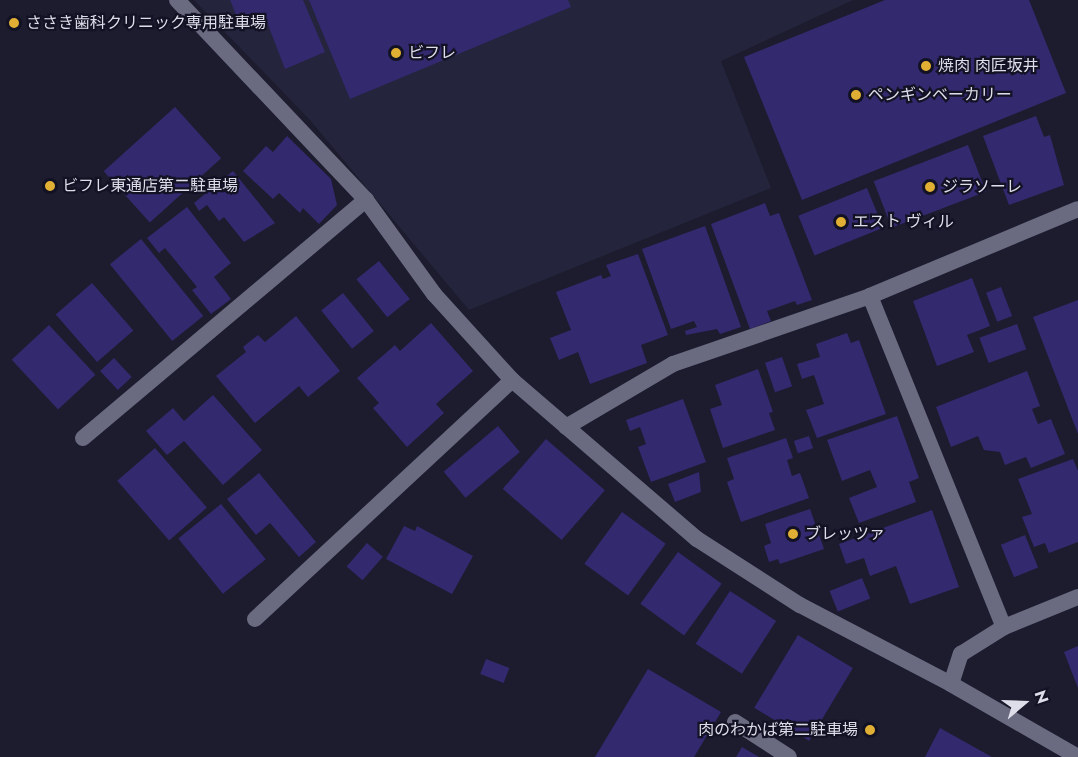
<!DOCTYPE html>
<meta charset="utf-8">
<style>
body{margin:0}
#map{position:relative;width:1078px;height:757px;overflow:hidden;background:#1c1c2e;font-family:Jost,"Noto Sans JP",sans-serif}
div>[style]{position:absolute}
.built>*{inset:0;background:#24243c}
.building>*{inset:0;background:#32296f;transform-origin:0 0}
.minor>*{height:16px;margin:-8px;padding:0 8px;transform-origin:8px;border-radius:8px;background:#6a6b81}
.tertiary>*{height:16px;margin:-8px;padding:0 8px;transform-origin:8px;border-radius:8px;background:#6a6b81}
.dots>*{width:16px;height:16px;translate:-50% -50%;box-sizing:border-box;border:3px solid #131224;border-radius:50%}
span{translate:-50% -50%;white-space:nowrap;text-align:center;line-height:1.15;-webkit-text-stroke:4.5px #131224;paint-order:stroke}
.poi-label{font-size:16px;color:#dedeeb}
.left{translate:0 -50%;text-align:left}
.right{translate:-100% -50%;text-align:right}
.north{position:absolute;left:994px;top:673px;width:60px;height:60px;-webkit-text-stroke:4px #131224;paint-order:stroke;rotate:71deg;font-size:16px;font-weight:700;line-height:24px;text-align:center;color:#dedeeb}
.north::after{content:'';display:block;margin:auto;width:21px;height:27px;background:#dedeeb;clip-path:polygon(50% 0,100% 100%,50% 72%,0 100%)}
</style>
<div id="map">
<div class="built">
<div style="clip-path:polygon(194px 0,853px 0,721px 61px,771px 188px,469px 310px,310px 120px)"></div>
</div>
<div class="building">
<div style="clip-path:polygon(230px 0,303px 0,325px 52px,285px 69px,265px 17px,241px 27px)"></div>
<div style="clip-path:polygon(309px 0,568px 0,571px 7px,350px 99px)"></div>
<div style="clip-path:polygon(885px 0,1029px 0,1066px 93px,802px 200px,744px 57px)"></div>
<div style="left:175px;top:107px;width:69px;height:96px;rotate:48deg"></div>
<div style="clip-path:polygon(1036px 116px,1044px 137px,1050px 135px,1064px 185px,1009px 205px,983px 136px)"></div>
<div style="clip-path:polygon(287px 136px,331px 179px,337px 205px,319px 224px,303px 208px,300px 213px,279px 193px,273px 199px,243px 171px,266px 146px,273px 152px)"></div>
<div style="left:968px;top:145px;width:50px;height:101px;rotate:69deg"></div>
<div style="clip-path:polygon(233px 171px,275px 223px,244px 242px,224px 217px,219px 221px,207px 205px,199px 211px,194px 203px)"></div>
<div style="left:867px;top:188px;width:43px;height:74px;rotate:68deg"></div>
<div style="clip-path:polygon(765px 203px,770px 216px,779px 213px,812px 300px,797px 305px,795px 301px,767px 311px,771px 321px,750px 329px,711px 224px)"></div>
<div style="clip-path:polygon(187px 207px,231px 263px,214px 277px,231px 299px,211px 314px,192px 290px,197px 287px,165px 248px,159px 253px,147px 238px)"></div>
<div style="clip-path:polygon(705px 226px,741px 327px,720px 334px,717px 329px,686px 335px,685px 331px,697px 327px,694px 321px,671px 329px,642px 249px)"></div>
<div style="left:141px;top:239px;width:99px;height:40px;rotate:51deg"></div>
<div style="clip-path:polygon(638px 254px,668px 335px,641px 345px,647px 363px,590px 384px,578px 352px,559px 360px,550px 338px,571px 330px,556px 292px,601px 275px,603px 279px,611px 276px,606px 265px)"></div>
<div style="left:379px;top:261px;width:49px;height:29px;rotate:51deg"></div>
<div style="clip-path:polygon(972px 278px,990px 326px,967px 335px,974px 352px,937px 366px,913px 301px)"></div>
<div style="left:92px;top:283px;width:63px;height:48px;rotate:49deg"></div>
<div style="left:1001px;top:287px;width:31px;height:16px;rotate:69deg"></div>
<div style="left:343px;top:293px;width:49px;height:28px;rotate:51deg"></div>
<div style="clip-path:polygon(1078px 300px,1078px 434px,1033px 317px)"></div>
<div style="clip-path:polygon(296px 316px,340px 371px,308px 397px,299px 386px,255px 423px,216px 376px,246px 352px,243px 347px,258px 335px,265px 342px)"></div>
<div style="clip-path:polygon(431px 323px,473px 371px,436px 404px,444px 413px,407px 447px,373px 408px,379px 403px,357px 378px,395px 345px,400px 351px)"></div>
<div style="left:1017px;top:324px;width:27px;height:40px;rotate:70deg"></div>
<div style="left:49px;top:325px;width:68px;height:51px;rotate:47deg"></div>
<div style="clip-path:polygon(847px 333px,851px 343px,859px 340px,886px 414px,817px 438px,806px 410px,824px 404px,814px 375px,802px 379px,797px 364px,820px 357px,816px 344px)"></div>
<div style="left:782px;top:357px;width:31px;height:18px;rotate:71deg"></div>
<div style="left:114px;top:358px;width:26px;height:19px;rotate:47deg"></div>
<div style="clip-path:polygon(758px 369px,773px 412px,769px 413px,775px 430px,723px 448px,710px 409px,722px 405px,715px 385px)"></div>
<div style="clip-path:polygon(1027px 371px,1040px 406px,1032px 409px,1038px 424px,1051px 419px,1065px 454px,1031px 468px,1026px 457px,1005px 465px,1000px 452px,984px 450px,978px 436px,951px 447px,936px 407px)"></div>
<div style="clip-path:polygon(213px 395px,262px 450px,223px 485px,184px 441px,167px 455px,146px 431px,173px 408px,184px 421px)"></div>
<div style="clip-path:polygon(683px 399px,706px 462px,651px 482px,638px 447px,646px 444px,640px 427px,630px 431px,626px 420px)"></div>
<div style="clip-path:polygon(897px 416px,919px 478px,909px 482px,916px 502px,859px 523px,849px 498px,877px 487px,870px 470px,842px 481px,827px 440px)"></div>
<div style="left:498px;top:426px;width:34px;height:71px;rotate:50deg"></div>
<div style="left:809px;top:436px;width:13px;height:16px;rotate:72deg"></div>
<div style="clip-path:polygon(786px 438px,793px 458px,787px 460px,792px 476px,800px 473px,809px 498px,741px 522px,727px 482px,734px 479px,727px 458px)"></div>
<div style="left:546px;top:439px;width:78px;height:66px;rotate:41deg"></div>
<div style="left:155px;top:448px;width:79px;height:50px;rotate:49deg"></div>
<div style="clip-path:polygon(1073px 459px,1078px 471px,1078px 542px,1049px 553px,1045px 543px,1034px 547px,1022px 517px,1032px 514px,1018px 479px)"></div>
<div style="clip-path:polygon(699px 472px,701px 492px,675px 502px,668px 484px)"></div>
<div style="clip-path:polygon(259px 473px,316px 542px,299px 557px,270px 523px,256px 535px,227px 499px)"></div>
<div style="left:221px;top:504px;width:71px;height:55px;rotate:51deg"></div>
<div style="clip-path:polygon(810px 509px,824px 549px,780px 564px,778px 559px,769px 562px,764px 546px,771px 543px,765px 524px)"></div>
<div style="clip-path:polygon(932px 510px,959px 587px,910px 604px,896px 566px,870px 576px,864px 558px,846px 564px,839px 544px)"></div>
<div style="left:622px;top:512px;width:54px;height:64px;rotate:36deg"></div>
<div style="clip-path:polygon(404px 526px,415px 531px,417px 526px,473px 556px,452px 594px,386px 559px)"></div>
<div style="left:1025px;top:535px;width:35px;height:26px;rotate:68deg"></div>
<div style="left:367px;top:543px;width:21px;height:31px;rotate:41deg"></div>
<div style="left:678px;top:552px;width:54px;height:64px;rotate:36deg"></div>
<div style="left:862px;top:578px;width:22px;height:35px;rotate:68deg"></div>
<div style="left:730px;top:591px;width:55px;height:63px;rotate:33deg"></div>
<div style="left:798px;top:635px;width:64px;height:85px;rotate:31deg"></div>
<div style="clip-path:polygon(1078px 646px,1078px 688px,1064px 652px)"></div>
<div style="left:486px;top:659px;width:25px;height:16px;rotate:21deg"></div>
<div style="clip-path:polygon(648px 669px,721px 712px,694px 757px,595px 757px)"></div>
<div style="clip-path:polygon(940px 728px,992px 757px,925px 757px)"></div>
<div style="clip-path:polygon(742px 747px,759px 757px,736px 757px)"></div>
</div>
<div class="minor">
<div style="left:177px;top:0;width:275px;rotate:46.6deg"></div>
<div style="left:366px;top:200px;width:116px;rotate:54.1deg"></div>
<div style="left:434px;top:294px;width:116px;rotate:47.8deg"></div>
<div style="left:512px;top:380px;width:244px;rotate:40.7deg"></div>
<div style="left:697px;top:539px;width:122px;rotate:32.7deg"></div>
<div style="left:800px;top:605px;width:170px;rotate:27.6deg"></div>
<div style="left:951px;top:684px;width:146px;rotate:29.9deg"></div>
<div style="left:870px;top:296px;width:357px;rotate:68deg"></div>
<div style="left:566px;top:427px;width:124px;rotate:-30.5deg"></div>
<div style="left:673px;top:364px;width:208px;rotate:-19deg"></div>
<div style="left:870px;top:296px;width:225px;rotate:-22.7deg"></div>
<div style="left:83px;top:438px;width:370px;rotate:-40.1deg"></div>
<div style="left:255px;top:619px;width:351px;rotate:-42.9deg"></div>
<div style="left:735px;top:722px;width:64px;rotate:32.9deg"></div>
</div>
<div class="tertiary">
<div style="left:951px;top:684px;width:32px;rotate:-72deg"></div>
<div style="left:961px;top:654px;width:51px;rotate:-32.1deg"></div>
<div style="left:1004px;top:627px;width:80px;rotate:-22.1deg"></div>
</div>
<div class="dots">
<div style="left:14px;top:23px;background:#e1af34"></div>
<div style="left:396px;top:53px;background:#e1af34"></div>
<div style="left:926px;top:66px;background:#e1af34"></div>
<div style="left:856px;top:95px;background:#e1af34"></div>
<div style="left:50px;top:186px;background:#e1af34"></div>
<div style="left:930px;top:187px;background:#e1af34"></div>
<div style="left:841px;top:222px;background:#e1af34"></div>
<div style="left:793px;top:534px;background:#e1af34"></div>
<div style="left:870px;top:730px;background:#e1af34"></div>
</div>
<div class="poi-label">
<span class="left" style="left:26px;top:23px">ささき歯科クリニック専用駐車場</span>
<span class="left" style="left:408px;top:53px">ビフレ</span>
<span class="left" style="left:938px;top:66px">焼肉 肉匠坂井</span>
<span class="left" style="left:868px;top:95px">ペンギンベーカリー</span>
<span class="left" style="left:62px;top:186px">ビフレ東通店第二駐車場</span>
<span class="left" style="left:942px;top:187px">ジラソーレ</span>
<span class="left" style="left:853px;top:222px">エスト ヴィル</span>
<span class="left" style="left:805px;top:534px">ブレッツァ</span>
<span class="right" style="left:858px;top:730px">肉のわかば第二駐車場</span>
</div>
<div class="north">N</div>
</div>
